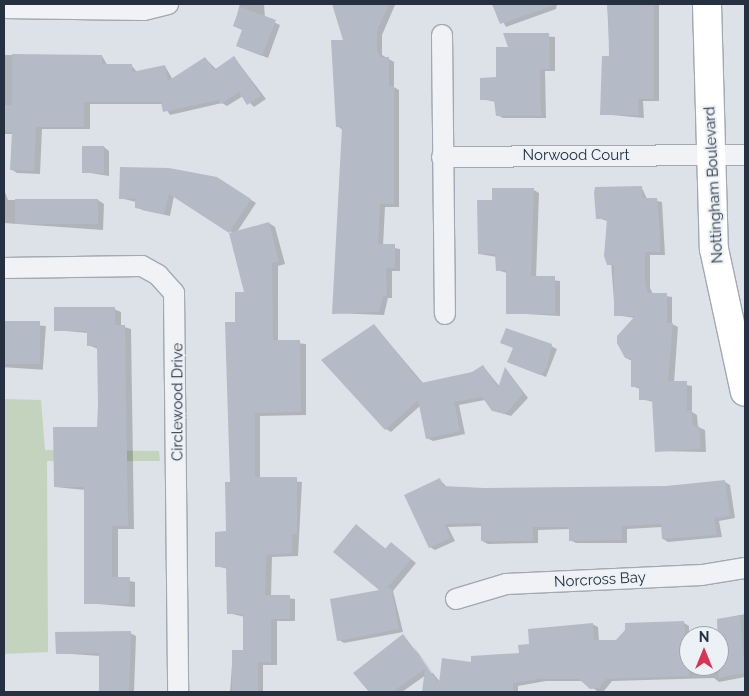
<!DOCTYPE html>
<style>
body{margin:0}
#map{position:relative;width:749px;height:696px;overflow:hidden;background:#dde2e8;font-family:Raleway,sans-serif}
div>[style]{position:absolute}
.green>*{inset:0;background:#c3d3bd}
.shadow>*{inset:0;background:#0003;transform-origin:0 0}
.building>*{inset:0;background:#b4bbc6;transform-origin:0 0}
.roads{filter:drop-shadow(1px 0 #a2a9b2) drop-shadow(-1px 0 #a2a9b2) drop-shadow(0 1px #a2a9b2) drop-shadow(0 -1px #a2a9b2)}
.street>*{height:20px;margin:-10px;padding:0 10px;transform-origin:10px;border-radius:10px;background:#f0f2f6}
.secondary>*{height:28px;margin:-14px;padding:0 14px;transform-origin:14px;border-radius:14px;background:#fff}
span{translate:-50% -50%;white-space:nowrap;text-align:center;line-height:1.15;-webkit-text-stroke:4px #ecf1f6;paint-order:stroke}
.street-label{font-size:15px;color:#253040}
.frame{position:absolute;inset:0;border:5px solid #253040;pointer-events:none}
.north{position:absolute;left:679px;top:626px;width:50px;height:50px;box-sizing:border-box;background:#ecf1f6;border:1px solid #9ca4ad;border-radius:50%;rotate:0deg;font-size:14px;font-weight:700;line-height:20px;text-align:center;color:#253040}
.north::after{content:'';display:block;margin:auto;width:18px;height:22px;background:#db3453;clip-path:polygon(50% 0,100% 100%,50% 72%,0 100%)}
</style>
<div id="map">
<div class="green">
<div style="clip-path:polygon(4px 399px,41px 400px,45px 450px,159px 451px,160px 461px,47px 461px,48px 652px,4px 654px)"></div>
</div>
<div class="shadow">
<div style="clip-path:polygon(240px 4px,264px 4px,265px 18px,280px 25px,268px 58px,238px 46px,244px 30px,234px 26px)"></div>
<div style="clip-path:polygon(336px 4px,395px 5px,382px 35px,382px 55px,394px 62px,394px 87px,399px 90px,399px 207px,385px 207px,383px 246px,400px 249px,400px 271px,392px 271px,392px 298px,388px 298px,384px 315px,333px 313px,343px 130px,337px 126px,344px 41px)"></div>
<div style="clip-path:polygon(494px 4px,557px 4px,556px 9px,506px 27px)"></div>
<div style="clip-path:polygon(607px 4px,659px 4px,659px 101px,643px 101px,644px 118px,601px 114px,610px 57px)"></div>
<div style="clip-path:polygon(505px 34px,555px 37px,555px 71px,545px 71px,546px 118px,503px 118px,497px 115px,496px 102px,481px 99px,498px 79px,510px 48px)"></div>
<div style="clip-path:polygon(4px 55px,102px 56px,108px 66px,132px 66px,137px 72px,165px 66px,173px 80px,205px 58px,216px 69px,234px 57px,266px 99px,254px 107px,243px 96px,227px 106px,222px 103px,170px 115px,163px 104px,90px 104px,90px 129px,42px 129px,40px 174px,17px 173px,11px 169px,13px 134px,4px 134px)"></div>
<div style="clip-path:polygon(104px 147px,109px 151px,109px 176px,84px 172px)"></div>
<div style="clip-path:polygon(223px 182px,256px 203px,237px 232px,269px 223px,275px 227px,285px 264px,278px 266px,278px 341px,306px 344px,306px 415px,260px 416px,260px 478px,302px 482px,298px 556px,272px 557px,271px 596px,295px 599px,295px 621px,277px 621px,277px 665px,263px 665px,263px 692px,230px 692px,233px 651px,245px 651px,245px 617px,228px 613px,228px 569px,216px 566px,228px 532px,246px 294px,233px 233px,174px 196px,170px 216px,142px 210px,136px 202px,120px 198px)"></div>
<div style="clip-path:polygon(642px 188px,647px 199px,662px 202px,665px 255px,650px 255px,650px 288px,653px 294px,672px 297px,672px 324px,678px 327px,674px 383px,692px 386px,692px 412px,697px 415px,698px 427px,705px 430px,706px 452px,657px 451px,654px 402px,640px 399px,640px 389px,632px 386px,632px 361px,626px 358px,635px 318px,615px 315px,608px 221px,597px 218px)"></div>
<div style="clip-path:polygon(4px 189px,8px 200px,98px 200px,104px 204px,103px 230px,4px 223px)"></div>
<div style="clip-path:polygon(534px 190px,539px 193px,536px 278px,560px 281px,560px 316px,507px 313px,507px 273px,497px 270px,497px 257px,479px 254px,493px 201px)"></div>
<div style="clip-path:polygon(114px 309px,121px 312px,121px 326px,131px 329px,134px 529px,118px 529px,118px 579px,135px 582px,135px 607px,86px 603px,85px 490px,55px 487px,98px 428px,98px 349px,88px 345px,88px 333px,55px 330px)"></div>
<div style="left:4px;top:323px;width:42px;height:44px;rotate:4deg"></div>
<div style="clip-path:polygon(374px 325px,423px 383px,472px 373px,483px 366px,500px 387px,506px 369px,528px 398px,511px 416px,492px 410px,485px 400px,459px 405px,465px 434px,433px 441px,427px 438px,421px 405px,391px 432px,386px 429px)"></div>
<div style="clip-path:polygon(551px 346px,557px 349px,546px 377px,514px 364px,514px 348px)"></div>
<div style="clip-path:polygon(440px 480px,447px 487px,484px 489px,666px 488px,725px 482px,730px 485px,735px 518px,719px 521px,722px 537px,668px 542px,663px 539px,662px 527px,627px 529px,627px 543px,576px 543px,570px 540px,570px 529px,538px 530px,538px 543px,488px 544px,482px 541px,482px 526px,448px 527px,455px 541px,435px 550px,430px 547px)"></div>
<div style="clip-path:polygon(361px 529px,386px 549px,396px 547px,416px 563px,393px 591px,403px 632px,344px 643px,339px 640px,382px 590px)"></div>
<div style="clip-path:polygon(evenodd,745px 614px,745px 677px,719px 682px,714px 678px,612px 681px,604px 691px,597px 691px,584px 681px,546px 681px,518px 686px,518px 692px,424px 692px,426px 675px,402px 692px,370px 692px,354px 673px,403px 635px,440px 682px,472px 664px,520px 654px,531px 646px,592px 624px,598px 627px,599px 641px,617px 641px,684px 623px,689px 626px,689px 666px,719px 666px,719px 636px,695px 636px,721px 634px,719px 620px,745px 614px,413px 646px,433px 673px,430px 673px,413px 646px)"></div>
<div style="clip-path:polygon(130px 633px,136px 636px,134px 692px,100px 692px,100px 656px,57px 653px)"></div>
</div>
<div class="building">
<div style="clip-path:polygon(332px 4px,389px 4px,377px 31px,377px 51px,380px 57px,389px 57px,389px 86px,394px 86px,394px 204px,380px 204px,378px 244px,395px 244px,395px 268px,386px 268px,387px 296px,383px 296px,379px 312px,332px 314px,342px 127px,336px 127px,331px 40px,343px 40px)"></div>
<div style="clip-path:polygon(492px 4px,551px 4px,552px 6px,500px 24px)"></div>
<div style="clip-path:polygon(608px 4px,654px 4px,654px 99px,638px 99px,639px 115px,600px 115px,602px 56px,609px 56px)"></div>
<div style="clip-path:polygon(240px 7px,276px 20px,262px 56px,236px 46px,242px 30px,233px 26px)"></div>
<div style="clip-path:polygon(503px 33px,549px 33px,550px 69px,540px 69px,541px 116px,496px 116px,494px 100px,480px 100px,480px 78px,496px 77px,496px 47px,508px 47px)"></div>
<div style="clip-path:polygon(12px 54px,102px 55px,102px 64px,132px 64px,132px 72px,165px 65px,168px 81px,205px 57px,214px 70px,234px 56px,261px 96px,247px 105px,239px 92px,221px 104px,218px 100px,163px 112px,161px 102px,84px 102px,84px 127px,36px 127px,34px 171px,10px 170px,12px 132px,4px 131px,4px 105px,12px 105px)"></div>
<div style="left:82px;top:146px;width:22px;height:27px"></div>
<div style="clip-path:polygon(120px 167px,169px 168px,217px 177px,251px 199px,229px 233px,169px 194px,164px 214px,135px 208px,135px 199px,119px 199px)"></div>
<div style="clip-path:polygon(642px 186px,642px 198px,657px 198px,660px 233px,660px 252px,645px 252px,645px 284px,648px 293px,667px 293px,667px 323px,673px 323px,668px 381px,687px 381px,687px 411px,692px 410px,693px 426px,699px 426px,701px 449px,655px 452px,652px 400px,639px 400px,639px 387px,631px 387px,631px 358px,625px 358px,617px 343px,617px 336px,635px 316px,614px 316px,614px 265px,607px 265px,604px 256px,607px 219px,596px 219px,594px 193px,595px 187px)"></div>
<div style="clip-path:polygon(492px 188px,534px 188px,531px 276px,555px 276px,555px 314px,506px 314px,506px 270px,496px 271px,495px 254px,478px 254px,477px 200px,492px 200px)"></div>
<div style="left:15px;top:199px;width:83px;height:25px"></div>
<div style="clip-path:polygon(269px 222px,279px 261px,272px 263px,273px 340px,300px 340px,301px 412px,255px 413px,255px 477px,297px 477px,297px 534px,292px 534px,292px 553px,266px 555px,265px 595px,290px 595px,290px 619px,271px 619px,271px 662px,258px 662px,258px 692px,232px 692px,232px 650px,243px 650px,243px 614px,227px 614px,226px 567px,215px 567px,215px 532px,226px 531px,225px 482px,230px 482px,225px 322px,235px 322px,235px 292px,244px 292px,229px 233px)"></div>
<div style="clip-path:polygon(54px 307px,115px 307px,115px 325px,125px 325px,128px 526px,112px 526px,112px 577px,130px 577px,129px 604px,84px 604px,84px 487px,54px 487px,53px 427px,97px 427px,98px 405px,97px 346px,87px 346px,87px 331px,54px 331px)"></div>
<div style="left:4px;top:321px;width:36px;height:43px"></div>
<div style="clip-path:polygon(374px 324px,421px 383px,472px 372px,483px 365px,498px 388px,505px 367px,523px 394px,505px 414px,492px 411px,482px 397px,454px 402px,460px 431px,426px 439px,418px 400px,385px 430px,321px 360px)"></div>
<div style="clip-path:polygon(506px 328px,552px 344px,547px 367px,540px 375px,507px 362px,513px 348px,500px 343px)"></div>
<div style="clip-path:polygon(440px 478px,443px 486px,484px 488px,666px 486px,725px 480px,730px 516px,714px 518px,717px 535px,662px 539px,661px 524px,622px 526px,622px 540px,569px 541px,569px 527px,533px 527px,533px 541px,481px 541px,481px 523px,444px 524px,450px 538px,429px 548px,404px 495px)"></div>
<div style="clip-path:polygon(356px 524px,385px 549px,391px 542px,411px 559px,387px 588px,391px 588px,399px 629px,337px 641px,330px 599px,379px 590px,333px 552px)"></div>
<div style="clip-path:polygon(740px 615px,745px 673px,719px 678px,717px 619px)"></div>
<div style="clip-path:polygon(684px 621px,685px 635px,689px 635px,689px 676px,606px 679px,599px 688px,590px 689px,579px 679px,540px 679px,513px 683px,513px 692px,422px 692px,425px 669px,392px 692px,369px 692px,353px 673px,403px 634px,439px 683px,442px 658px,471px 662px,471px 656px,519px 653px,518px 645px,529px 644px,528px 629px,593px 623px,594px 640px,616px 640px,625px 630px,625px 623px)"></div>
<div style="clip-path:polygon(131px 631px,129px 692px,99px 692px,99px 653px,56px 654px,55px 632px)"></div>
</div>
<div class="roads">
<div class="street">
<div style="left:4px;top:8px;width:140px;rotate:0.8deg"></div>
<div style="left:144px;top:10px;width:25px;rotate:-14deg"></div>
<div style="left:442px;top:35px;width:279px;rotate:89.4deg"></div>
<div style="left:442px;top:157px;width:303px;rotate:-0.4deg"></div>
<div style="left:4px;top:268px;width:138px;rotate:-0.8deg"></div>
<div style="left:142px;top:266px;width:18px;rotate:29deg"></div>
<div style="left:158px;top:275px;width:24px;rotate:48deg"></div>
<div style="left:174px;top:293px;width:399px;rotate:89.4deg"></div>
<div style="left:456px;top:599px;width:52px;rotate:-16.7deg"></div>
<div style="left:506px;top:584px;width:196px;rotate:-2.6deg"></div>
<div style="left:702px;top:575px;width:44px;rotate:-9.2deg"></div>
</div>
<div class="secondary">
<div style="left:707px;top:4px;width:245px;rotate:88.4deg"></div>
<div style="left:714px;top:249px;width:146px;rotate:77.8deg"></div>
</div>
</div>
<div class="street-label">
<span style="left:576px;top:156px">Norwood Court</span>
<span style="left:714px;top:185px;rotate:-93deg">Nottingham Boulevard</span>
<span style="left:178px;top:402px;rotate:-90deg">Circlewood Drive</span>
<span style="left:600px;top:580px;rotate:-3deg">Norcross Bay</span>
</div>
<div class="frame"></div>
<div class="north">N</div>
</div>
